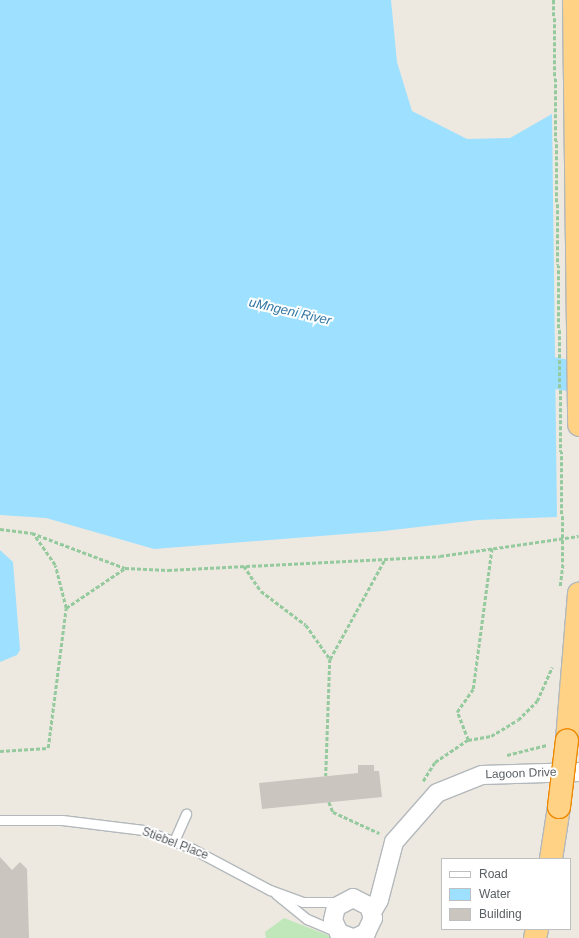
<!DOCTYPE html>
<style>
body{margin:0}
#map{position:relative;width:579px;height:938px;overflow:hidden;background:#ede9e0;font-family:Helvetica,sans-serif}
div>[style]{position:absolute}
.green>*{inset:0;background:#bfe7ba}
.water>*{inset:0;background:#9ee0ff}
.river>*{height:31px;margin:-15.5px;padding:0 15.5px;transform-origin:15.5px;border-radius:15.5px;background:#9ee0ff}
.building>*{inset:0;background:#cac5bf}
.path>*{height:2.5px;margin-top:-1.25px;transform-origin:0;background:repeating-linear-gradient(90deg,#95ca9e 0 4px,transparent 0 6px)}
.roads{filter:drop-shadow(1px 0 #b3b8bc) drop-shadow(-1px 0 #b3b8bc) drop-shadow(0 1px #b3b8bc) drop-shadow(0 -1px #b3b8bc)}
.lane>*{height:9px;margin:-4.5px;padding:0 4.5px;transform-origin:4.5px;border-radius:4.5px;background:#fff}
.street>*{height:18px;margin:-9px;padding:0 9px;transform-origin:9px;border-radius:9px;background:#fff}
.highway>*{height:22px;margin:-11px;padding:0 11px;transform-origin:11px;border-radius:11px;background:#ffd285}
.path-bridge>*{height:2.5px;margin-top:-1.25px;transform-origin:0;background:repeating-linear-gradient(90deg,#95ca9e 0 4px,transparent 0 6px)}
.bridges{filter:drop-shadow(1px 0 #ed8800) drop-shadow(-1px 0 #ed8800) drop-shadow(0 1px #ed8800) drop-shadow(0 -1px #ed8800)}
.highway-bridge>*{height:22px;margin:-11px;padding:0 11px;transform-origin:11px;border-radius:11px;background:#ffd285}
span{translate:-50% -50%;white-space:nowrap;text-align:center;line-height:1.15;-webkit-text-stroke:4px #fff;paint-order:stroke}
.street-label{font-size:12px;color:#595e62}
.water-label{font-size:13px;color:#3377a3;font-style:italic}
.legend{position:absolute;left:441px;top:858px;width:130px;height:72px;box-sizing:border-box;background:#fff;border:1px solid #bdbfc0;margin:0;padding:5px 7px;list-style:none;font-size:12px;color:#595e62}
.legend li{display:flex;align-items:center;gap:8px;height:20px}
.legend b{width:20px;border:1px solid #bdbfc0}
</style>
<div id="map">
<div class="green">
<div style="clip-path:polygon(284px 918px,335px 938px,266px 938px,265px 932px)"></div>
</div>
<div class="water">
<div style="clip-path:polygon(0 0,391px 0,397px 62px,412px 111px,467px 139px,510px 138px,552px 114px,557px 517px,478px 520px,384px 531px,154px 549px,46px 518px,0 515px)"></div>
<div style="clip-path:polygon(0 550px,13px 562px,20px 650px,17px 655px,0 662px)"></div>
</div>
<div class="river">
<div style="left:513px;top:365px;width:67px;rotate:10.3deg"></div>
</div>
<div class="building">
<div style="clip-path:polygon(358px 765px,374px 765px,374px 771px,379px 771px,382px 797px,262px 809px,259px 783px,358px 773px)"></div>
<div style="clip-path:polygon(0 857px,12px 870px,20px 862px,27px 869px,29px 938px,0 938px)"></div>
</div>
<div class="path">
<div style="left:0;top:529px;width:32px;rotate:7deg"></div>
<div style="left:32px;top:533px;width:99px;rotate:20.6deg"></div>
<div style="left:125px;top:568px;width:43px;rotate:2.7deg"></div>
<div style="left:168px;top:570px;width:272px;rotate:-2.9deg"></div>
<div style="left:440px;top:556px;width:140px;rotate:-8.2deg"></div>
<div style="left:244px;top:566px;width:30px;rotate:56deg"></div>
<div style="left:261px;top:591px;width:56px;rotate:37.1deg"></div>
<div style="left:306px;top:625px;width:42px;rotate:54.8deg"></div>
<div style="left:330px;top:659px;width:117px;rotate:92deg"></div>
<div style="left:560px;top:586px;width:23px;rotate:-83deg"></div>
<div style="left:66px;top:608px;width:71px;rotate:-34.1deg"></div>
<div style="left:330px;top:659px;width:114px;rotate:-61.2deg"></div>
<div style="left:468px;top:740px;width:23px;rotate:-10deg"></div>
<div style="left:491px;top:736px;width:31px;rotate:-31deg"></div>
<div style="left:518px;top:720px;width:27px;rotate:-45deg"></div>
<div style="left:537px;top:701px;width:37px;rotate:-66deg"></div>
<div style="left:0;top:751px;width:48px;rotate:-3.6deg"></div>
<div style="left:48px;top:748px;width:141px;rotate:-82.7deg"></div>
<div style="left:66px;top:608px;width:44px;rotate:-104.3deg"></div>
<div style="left:55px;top:565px;width:38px;rotate:-125deg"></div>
<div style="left:507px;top:755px;width:41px;rotate:-14deg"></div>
<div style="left:423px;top:781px;width:22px;rotate:-58deg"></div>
<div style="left:435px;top:762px;width:40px;rotate:-34deg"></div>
<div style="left:468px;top:740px;width:30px;rotate:-111deg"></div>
<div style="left:457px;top:712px;width:28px;rotate:-55deg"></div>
<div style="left:473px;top:689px;width:143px;rotate:-82.4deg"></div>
<div style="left:329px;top:802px;width:11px;rotate:68deg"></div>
<div style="left:333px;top:812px;width:51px;rotate:24.5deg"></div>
</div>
<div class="roads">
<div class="lane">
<div style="left:0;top:820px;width:62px"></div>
<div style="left:62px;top:820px;width:82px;rotate:7deg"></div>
<div style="left:143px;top:830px;width:49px;rotate:20.3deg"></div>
<div style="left:189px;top:847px;width:92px;rotate:28deg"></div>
<div style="left:270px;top:890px;width:35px;rotate:20deg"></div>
<div style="left:303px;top:902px;width:37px"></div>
<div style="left:174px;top:841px;width:30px;rotate:-66deg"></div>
<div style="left:276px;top:894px;width:40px;rotate:39deg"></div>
<div style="left:307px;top:919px;width:34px;rotate:23deg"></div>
</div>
<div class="street">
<div style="left:372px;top:912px;width:14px;rotate:-60deg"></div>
<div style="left:379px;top:900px;width:60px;rotate:-75.5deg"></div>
<div style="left:394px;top:842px;width:65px;rotate:-48.7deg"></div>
<div style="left:437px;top:793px;width:48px;rotate:-21.8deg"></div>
<div style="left:482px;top:775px;width:97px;rotate:-1.8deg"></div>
<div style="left:352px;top:938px;width:14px;rotate:-159deg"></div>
<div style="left:339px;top:933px;width:14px;rotate:-115deg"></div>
<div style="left:333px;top:920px;width:13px;rotate:-77deg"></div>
<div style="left:336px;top:907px;width:19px;rotate:-28deg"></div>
<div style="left:353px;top:898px;width:18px;rotate:27deg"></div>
<div style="left:369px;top:906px;width:13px;rotate:72deg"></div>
<div style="left:373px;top:918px;width:17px;rotate:115deg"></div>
<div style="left:366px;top:933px;width:12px;rotate:156deg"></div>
</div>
<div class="highway">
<div style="left:574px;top:0;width:425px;rotate:89.3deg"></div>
<div style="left:567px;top:740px;width:147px;rotate:-85.3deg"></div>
<div style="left:551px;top:859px;width:53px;rotate:-81.3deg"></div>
<div style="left:535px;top:938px;width:9px;rotate:-77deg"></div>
</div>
</div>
<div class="path-bridge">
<div style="left:554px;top:0;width:563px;rotate:89.08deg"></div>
</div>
<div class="bridges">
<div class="highway-bridge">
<div style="left:559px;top:807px;width:67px;rotate:-83.2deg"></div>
</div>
</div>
<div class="street-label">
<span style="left:521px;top:774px;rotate:-2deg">Lagoon Drive</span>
<span style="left:175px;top:844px;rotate:21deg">Stiebel Place</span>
</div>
<div class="water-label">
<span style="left:290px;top:312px;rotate:13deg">uMngeni River</span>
</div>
<ul class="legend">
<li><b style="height:5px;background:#fff"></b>Road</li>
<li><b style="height:11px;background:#9ee0ff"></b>Water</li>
<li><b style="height:11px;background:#cac5bf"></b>Building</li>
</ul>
</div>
